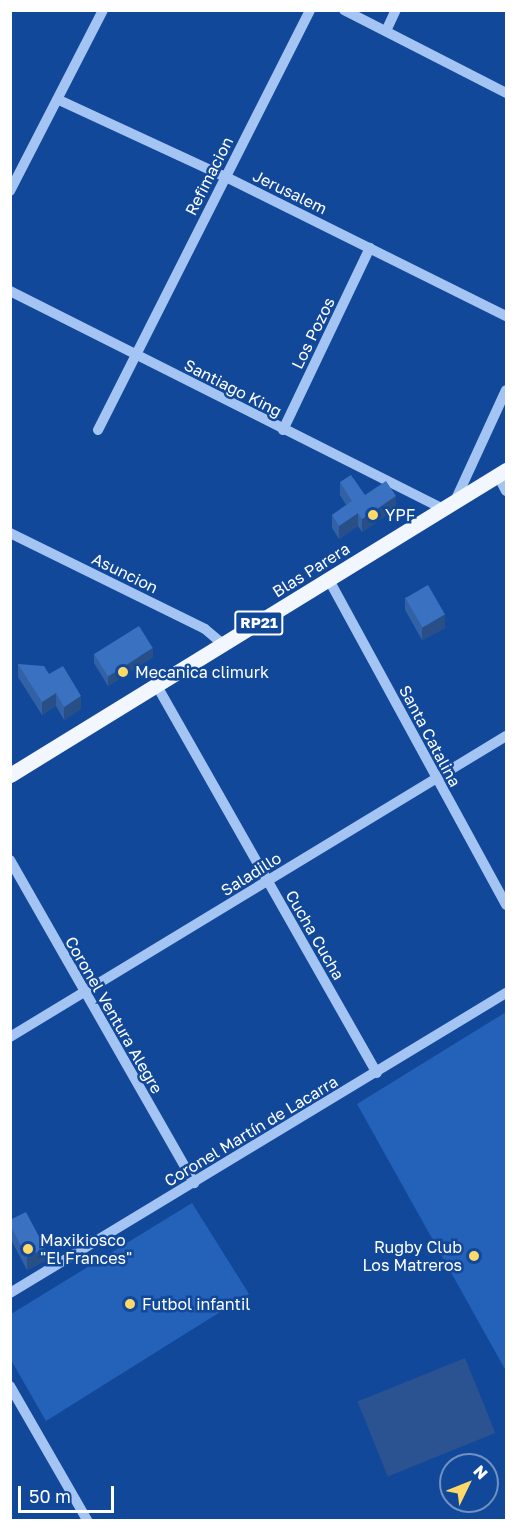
<!DOCTYPE html>
<meta charset="utf-8">
<style>
body{margin:0}
#map{position:relative;width:517px;height:1531px;overflow:hidden;background:#11489a;font-family:"Golos Text",sans-serif}
div>[style]{position:absolute}
.green>*{inset:0;background:#2461b8}
.water>*{inset:0;background:#2b5391;transform-origin:0 0}
.minor>*{height:10px;margin:-5px;padding:0 5px;transform-origin:5px;border-radius:5px;background:#a4c5f4}
.major>*{height:15px;margin:-7.5px;padding:0 7.5px;transform-origin:7.5px;border-radius:7.5px;background:#f1f6ff}
.wall>*{inset:0;background:#3261a6}
.shaded-wall>*{inset:0;background:#294f87}
.building>*{inset:0;background:#3a71c1;transform-origin:0 0}
.dots>*{width:16px;height:16px;translate:-50% -50%;box-sizing:border-box;border:3px solid #11489a;border-radius:50%}
span{translate:-50% -50%;white-space:nowrap;text-align:center;line-height:1.15;-webkit-text-stroke:5px #11489a;paint-order:stroke}
.shield-label span{padding:2px 4px;background:#11489a;border:2px solid;border-radius:4px;-webkit-text-stroke-width:0}
.shield-label{font-size:15px;color:#fff;font-weight:700}
.street-label{font-size:16px;color:#fff}
.poi-label{font-size:16px;color:#fff}
.left{translate:0 -50%;text-align:left}
.right{translate:-100% -50%;text-align:right}
.frame{position:absolute;inset:0;border:12px solid #fff;pointer-events:none}
.north{position:absolute;left:439px;top:1453px;width:60px;height:60px;box-sizing:border-box;background:#11489a;border:2px solid #7091c2;border-radius:50%;rotate:47deg;font-size:16px;font-weight:700;line-height:24px;text-align:center;color:#fff}
.north::after{content:'';display:block;margin:auto;width:21px;height:27px;background:#ffd967;clip-path:polygon(50% 0,100% 100%,50% 72%,0 100%)}
.scale{position:absolute;left:18px;top:1486px;width:96px;height:27px;box-sizing:border-box;border:3px solid #fff;border-top:0;padding-left:8px;font-size:18px;line-height:21px;white-space:nowrap;color:#fff;-webkit-text-stroke:4px #11489a;paint-order:stroke}
</style>
<div id="map">
<div class="green">
<div style="clip-path:polygon(506px 1012px,506px 1371px,357px 1104px)"></div>
<div style="clip-path:polygon(192px 1203px,249px 1294px,46px 1421px,11px 1360px,11px 1314px)"></div>
</div>
<div class="water">
<div style="left:465px;top:1358px;width:81px;height:116px;rotate:68deg"></div>
</div>
<div class="minor">
<div style="left:344px;top:10px;width:182px;rotate:27.1deg"></div>
<div style="left:386px;top:31px;width:23px;rotate:-65deg"></div>
<div style="left:59px;top:100px;width:184px;rotate:24.8deg"></div>
<div style="left:226px;top:177px;width:313px;rotate:26.4deg"></div>
<div style="left:10px;top:191px;width:203px;rotate:-62.8deg"></div>
<div style="left:10px;top:291px;width:486px;rotate:26.7deg"></div>
<div style="left:98px;top:430px;width:470px;rotate:-63.2deg"></div>
<div style="left:283px;top:430px;width:202px;rotate:-64.5deg"></div>
<div style="left:498px;top:476px;width:17px;rotate:62deg"></div>
<div style="left:455px;top:501px;width:122px;rotate:-65.3deg"></div>
<div style="left:10px;top:533px;width:217px;rotate:26.2deg"></div>
<div style="left:205px;top:629px;width:25px;rotate:40deg"></div>
<div style="left:329px;top:580px;width:370px;rotate:61.4deg"></div>
<div style="left:157px;top:686px;width:445px;rotate:60.4deg"></div>
<div style="left:10px;top:860px;width:372px;rotate:60.3deg"></div>
<div style="left:10px;top:1037px;width:580px;rotate:-31.25deg"></div>
<div style="left:10px;top:1293px;width:580px;rotate:-31.17deg"></div>
<div style="left:10px;top:1386px;width:155px;rotate:60.1deg"></div>
</div>
<div class="major">
<div style="left:10px;top:775px;width:582px;rotate:-31.59deg"></div>
</div>
<div class="wall">
<div style="clip-path:polygon(340px 482px,365px 495px,396px 509px,362px 532px,358px 526px,339px 539px,332px 528px,332px 515px,346px 505px,340px 495px)"></div>
<div style="clip-path:polygon(405px 597px,445px 628px,422px 640px,405px 610px)"></div>
<div style="clip-path:polygon(94px 654px,153px 657px,108px 686px,94px 663px)"></div>
<div style="clip-path:polygon(18px 664px,49px 674px,81px 709px,64px 720px,56px 706px,42px 715px,18px 677px)"></div>
<div style="clip-path:polygon(10px 1220px,45px 1261px,27px 1270px,10px 1238px)"></div>
</div>
<div class="shaded-wall">
<div style="clip-path:polygon(396px 496px,396px 509px,362px 532px,362px 519px)"></div>
<div style="clip-path:polygon(358px 513px,358px 526px,339px 539px,339px 526px)"></div>
<div style="clip-path:polygon(445px 615px,445px 628px,422px 640px,422px 627px)"></div>
<div style="clip-path:polygon(153px 648px,153px 657px,108px 686px,108px 677px)"></div>
<div style="clip-path:polygon(56px 693px,56px 706px,42px 715px,42px 702px)"></div>
<div style="clip-path:polygon(81px 696px,81px 709px,64px 720px,64px 707px)"></div>
<div style="clip-path:polygon(45px 1248px,45px 1261px,27px 1270px,27px 1257px)"></div>
</div>
<div class="building">
<div style="clip-path:polygon(351px 475px,365px 495px,386px 481px,396px 496px,362px 519px,358px 513px,339px 526px,332px 515px,352px 501px,340px 482px)"></div>
<div style="left:428px;top:585px;width:34px;height:26px;rotate:60deg"></div>
<div style="left:139px;top:626px;width:26px;height:53px;rotate:58deg"></div>
<div style="clip-path:polygon(18px 664px,44px 666px,49px 674px,63px 666px,81px 696px,64px 707px,56px 693px,42px 702px)"></div>
<div style="clip-path:polygon(26px 1212px,45px 1248px,27px 1257px,10px 1225px,10px 1220px)"></div>
</div>
<div class="dots">
<div style="left:373px;top:515px;background:#ffd967"></div>
<div style="left:123px;top:672px;background:#ffd967"></div>
<div style="left:28px;top:1249px;background:#ffd967"></div>
<div style="left:474px;top:1256px;background:#ffd967"></div>
<div style="left:130px;top:1304px;background:#ffd967"></div>
</div>
<div class="shield-label">
<span style="left:259px;top:623px">RP21</span>
</div>
<div class="street-label">
<span style="left:209px;top:176px;rotate:-63deg">Refimacion</span>
<span style="left:290px;top:192px;rotate:26deg">Jerusalem</span>
<span style="left:313px;top:333px;rotate:-64deg">Los Pozos</span>
<span style="left:233px;top:388px;rotate:27deg">Santiago King</span>
<span style="left:311px;top:570px;rotate:-32deg">Blas Parera</span>
<span style="left:125px;top:573px;rotate:26deg">Asuncion</span>
<span style="left:430px;top:736px;rotate:62deg">Santa Catalina</span>
<span style="left:251px;top:874px;rotate:-32deg">Saladillo</span>
<span style="left:315px;top:935px;rotate:60deg">Cucha Cucha</span>
<span style="left:114px;top:1015px;rotate:60deg">Coronel Ventura Alegre</span>
<span style="left:251px;top:1131px;rotate:-31deg">Coronel Martín de Lacarra</span>
</div>
<div class="poi-label">
<span class="left" style="left:385px;top:515px">YPF</span>
<span class="left" style="left:135px;top:672px">Mecanica climurk</span>
<span class="left" style="left:40px;top:1249px">Maxikiosco<br>"El Frances"</span>
<span class="right" style="left:462px;top:1256px">Rugby Club<br>Los Matreros</span>
<span class="left" style="left:142px;top:1304px">Futbol infantil</span>
</div>
<div class="frame"></div>
<div class="north">N</div>
<div class="scale">50 m</div>
</div>
